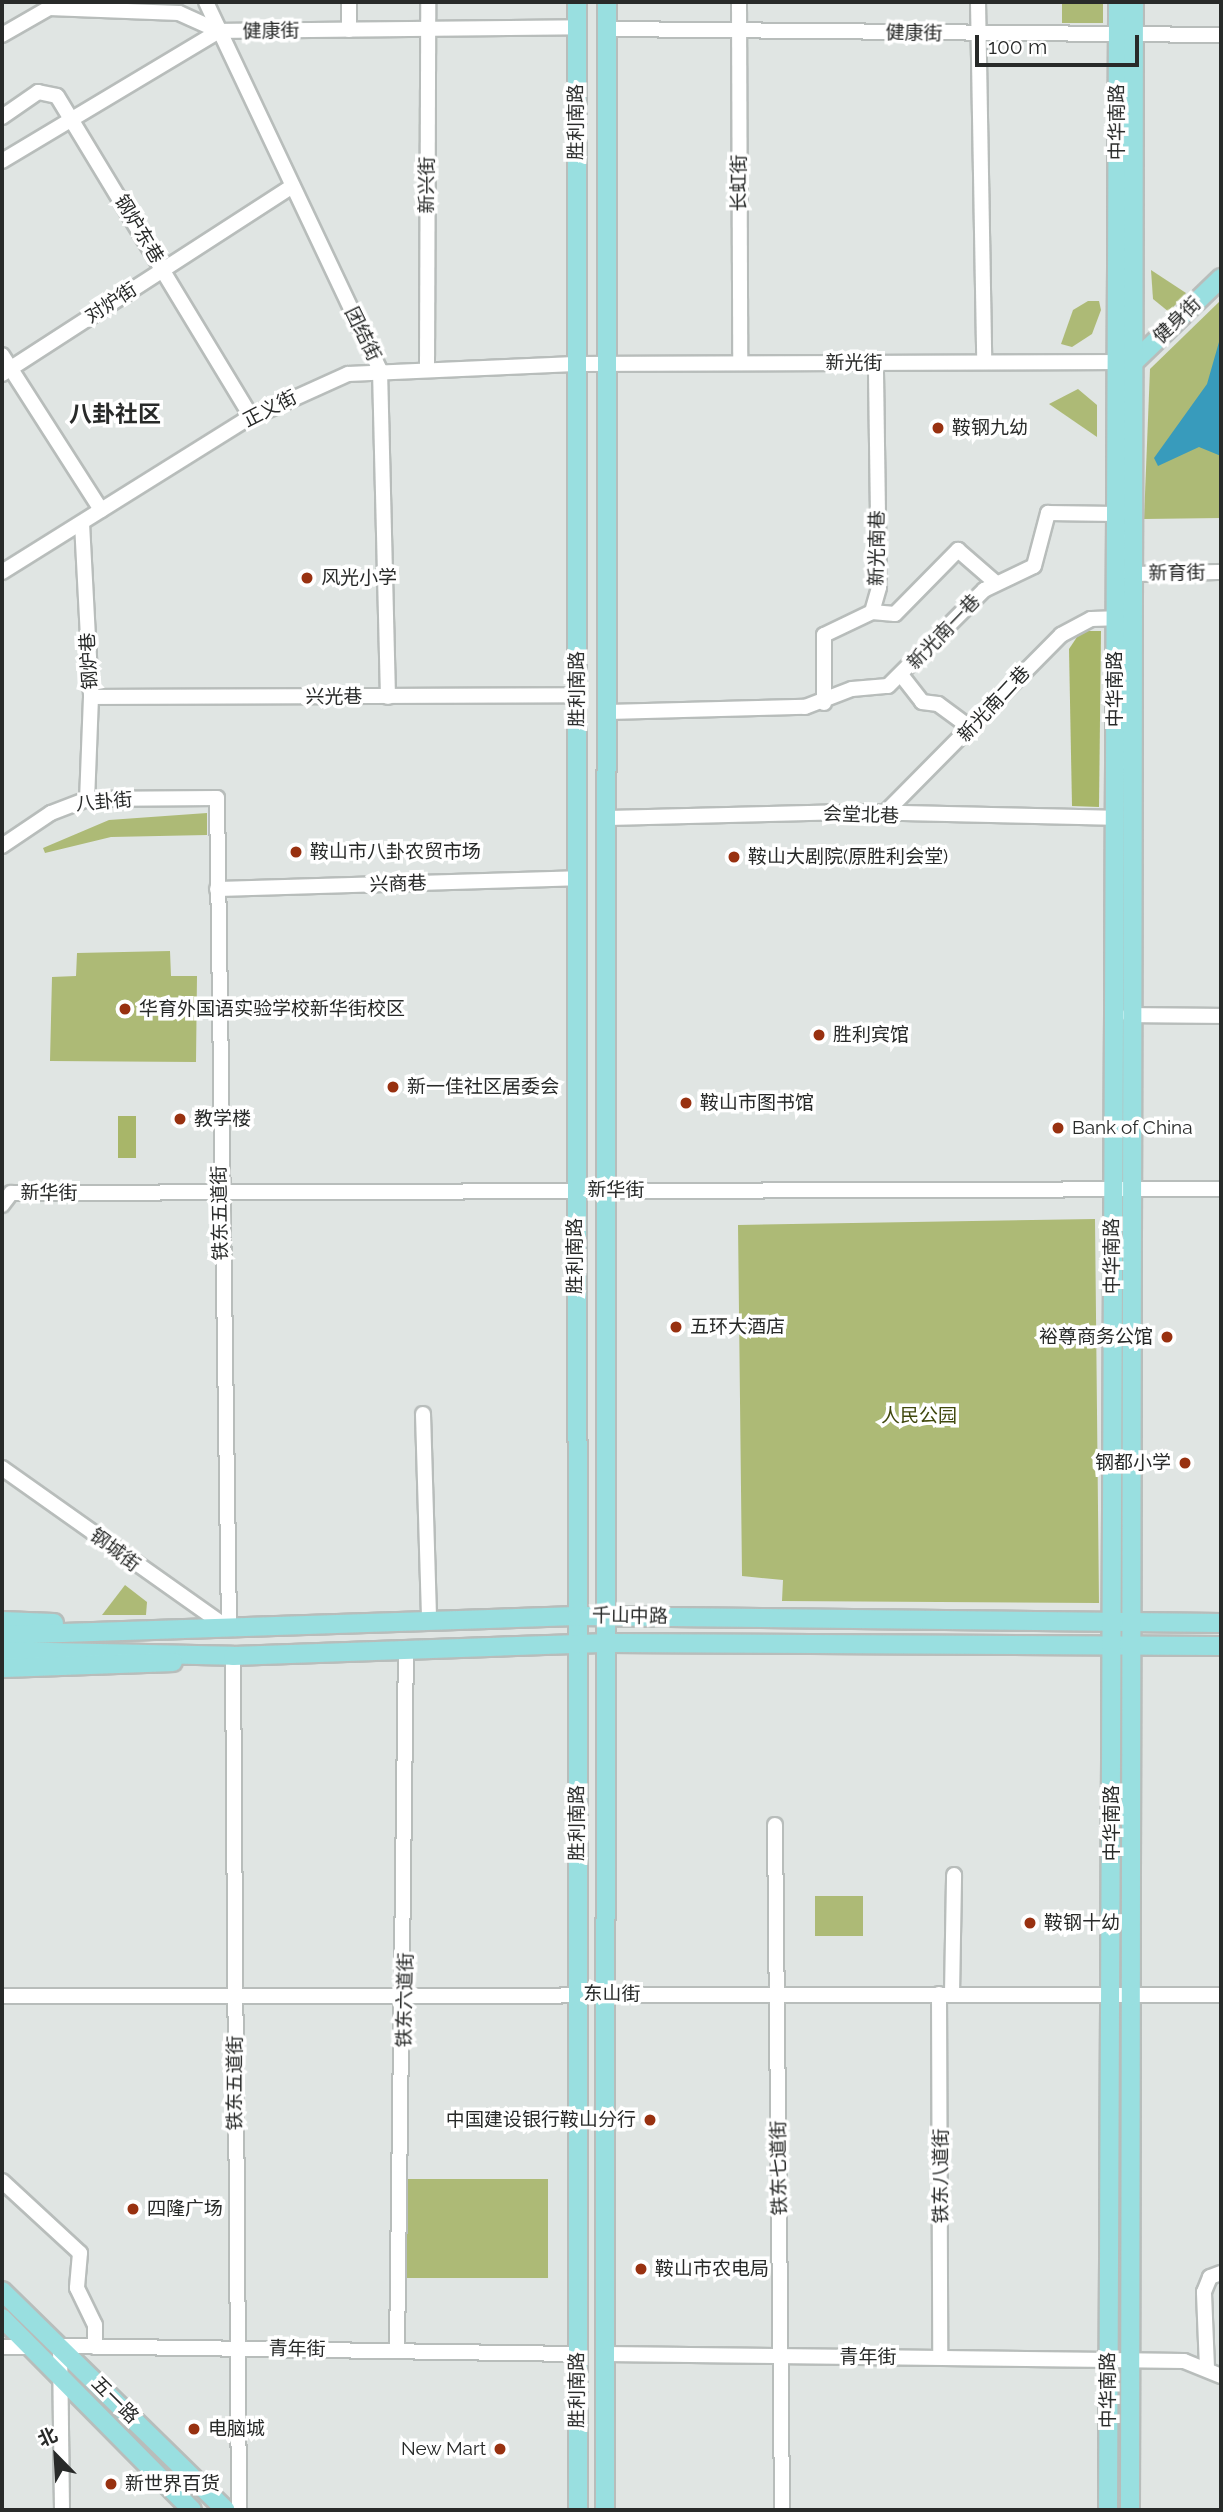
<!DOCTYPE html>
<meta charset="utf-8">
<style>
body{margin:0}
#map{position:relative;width:1223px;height:2512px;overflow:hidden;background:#e0e5e3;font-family:Raleway,"Noto Sans SC",sans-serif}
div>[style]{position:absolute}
.green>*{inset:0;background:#adba76;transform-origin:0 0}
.forest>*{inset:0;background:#a8b669;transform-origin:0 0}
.water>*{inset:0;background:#389bbc}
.roads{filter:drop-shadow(2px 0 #b8bdbb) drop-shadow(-2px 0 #b8bdbb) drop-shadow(0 2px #b8bdbb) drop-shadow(0 -2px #b8bdbb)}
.minor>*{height:14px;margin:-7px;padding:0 7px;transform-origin:7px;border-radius:7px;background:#fff}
.major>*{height:18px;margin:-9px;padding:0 9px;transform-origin:9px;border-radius:9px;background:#99dfe0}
.dots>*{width:19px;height:19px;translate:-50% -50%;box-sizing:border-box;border:4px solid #fff;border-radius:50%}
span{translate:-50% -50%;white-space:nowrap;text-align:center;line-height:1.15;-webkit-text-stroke:7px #fff;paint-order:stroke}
.street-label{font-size:19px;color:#282a29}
.poi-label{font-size:19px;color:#282a29}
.left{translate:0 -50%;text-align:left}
.right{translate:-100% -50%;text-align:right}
.park-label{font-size:19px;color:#40480d}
.quarter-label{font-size:23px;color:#282a29;font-weight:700}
.frame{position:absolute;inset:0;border:4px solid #282a29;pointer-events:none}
.north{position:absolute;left:21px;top:2421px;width:70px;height:70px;-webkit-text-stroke:5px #fff;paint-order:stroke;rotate:336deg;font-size:19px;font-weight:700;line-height:28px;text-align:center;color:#282a29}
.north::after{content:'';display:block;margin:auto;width:24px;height:32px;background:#282a29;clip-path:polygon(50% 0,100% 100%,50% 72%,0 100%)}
.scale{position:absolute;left:975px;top:35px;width:164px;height:32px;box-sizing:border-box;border:4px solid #282a29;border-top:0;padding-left:9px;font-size:21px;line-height:24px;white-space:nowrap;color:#282a29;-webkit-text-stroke:5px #fff;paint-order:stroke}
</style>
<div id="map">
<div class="green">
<div style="left:1062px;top:2px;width:41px;height:21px"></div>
<div style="clip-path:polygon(1151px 270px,1186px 293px,1169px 312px,1153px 299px)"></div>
<div style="clip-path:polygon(1221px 300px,1221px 518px,1144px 519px,1150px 369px)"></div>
<div style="clip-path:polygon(1088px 301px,1099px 301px,1101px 310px,1092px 334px,1072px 347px,1061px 344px,1073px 310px)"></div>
<div style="clip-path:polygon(1078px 389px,1097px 405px,1097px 437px,1049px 404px)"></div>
<div style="clip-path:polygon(207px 813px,207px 835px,111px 837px,45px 853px,43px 848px,109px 820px)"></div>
<div style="clip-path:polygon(170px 951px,171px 976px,197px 976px,196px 1062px,50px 1061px,52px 977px,76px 976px,77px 953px)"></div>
<div style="clip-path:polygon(1095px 1219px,1099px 1603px,782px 1601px,783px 1580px,742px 1576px,738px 1225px)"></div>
<div style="clip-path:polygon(125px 1585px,147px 1602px,146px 1615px,102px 1615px)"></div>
<div style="left:815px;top:1896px;width:48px;height:40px"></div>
<div style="left:407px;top:2179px;width:141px;height:99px"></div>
</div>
<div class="forest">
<div style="clip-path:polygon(1081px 631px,1101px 631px,1099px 807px,1072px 806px,1069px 649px)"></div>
<div style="left:118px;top:1116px;width:18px;height:42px"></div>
</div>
<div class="water">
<div style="clip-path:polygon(1221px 335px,1221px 456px,1199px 447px,1158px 466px,1154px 458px,1207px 384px)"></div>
</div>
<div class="roads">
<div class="minor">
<div style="left:206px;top:2px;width:407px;rotate:64.7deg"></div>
<div style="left:380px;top:370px;width:327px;rotate:88.6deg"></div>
<div style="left:739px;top:2px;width:361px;rotate:89.8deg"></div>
<div style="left:978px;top:2px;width:360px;rotate:89deg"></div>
<div style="left:607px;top:29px;width:614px;rotate:0.56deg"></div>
<div style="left:349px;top:30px;width:28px;rotate:-90deg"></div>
<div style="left:2px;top:35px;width:54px;rotate:-29.9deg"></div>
<div style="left:49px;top:8px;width:130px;rotate:2.2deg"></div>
<div style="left:179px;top:13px;width:44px;rotate:24.2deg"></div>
<div style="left:2px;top:117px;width:44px;rotate:-34.8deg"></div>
<div style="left:38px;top:92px;width:19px;rotate:12deg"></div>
<div style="left:57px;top:96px;width:376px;rotate:58.8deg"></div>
<div style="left:2px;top:161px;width:253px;rotate:-30.9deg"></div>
<div style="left:219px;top:31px;width:357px;rotate:-0.6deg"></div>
<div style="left:2px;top:355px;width:184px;rotate:57.4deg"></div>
<div style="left:427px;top:368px;width:366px;rotate:-89.8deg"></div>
<div style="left:2px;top:374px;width:344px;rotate:-32.9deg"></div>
<div style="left:82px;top:523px;width:174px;rotate:87deg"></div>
<div style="left:91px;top:697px;width:102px;rotate:92.2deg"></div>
<div style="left:2px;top:572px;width:285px;rotate:-32deg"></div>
<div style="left:244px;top:421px;width:114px;rotate:-24.3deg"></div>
<div style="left:348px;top:374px;width:227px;rotate:-2.5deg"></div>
<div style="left:575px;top:364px;width:551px;rotate:-0.21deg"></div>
<div style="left:1132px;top:574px;width:89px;rotate:-1.3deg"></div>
<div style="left:872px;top:612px;width:23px;rotate:5deg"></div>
<div style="left:895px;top:614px;width:90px;rotate:-45.5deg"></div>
<div style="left:958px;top:550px;width:50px;rotate:41deg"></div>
<div style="left:902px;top:676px;width:33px;rotate:52deg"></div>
<div style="left:922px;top:702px;width:16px;rotate:7deg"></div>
<div style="left:938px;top:704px;width:42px;rotate:36.3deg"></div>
<div style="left:91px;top:697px;width:486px;rotate:-0.2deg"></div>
<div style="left:824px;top:703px;width:68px;rotate:-90deg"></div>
<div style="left:824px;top:635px;width:53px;rotate:-25.6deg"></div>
<div style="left:872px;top:612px;width:26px;rotate:-74deg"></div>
<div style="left:879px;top:587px;width:225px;rotate:-90.8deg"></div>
<div style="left:608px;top:712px;width:197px;rotate:-1.5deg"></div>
<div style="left:805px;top:707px;width:50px;rotate:-21deg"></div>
<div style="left:852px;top:689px;width:36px;rotate:-5deg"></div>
<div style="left:888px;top:686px;width:136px;rotate:-45deg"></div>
<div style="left:984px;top:590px;width:55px;rotate:-25.6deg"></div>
<div style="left:1034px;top:566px;width:55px;rotate:-75.2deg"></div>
<div style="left:1048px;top:513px;width:68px;rotate:0.8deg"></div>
<div style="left:884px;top:814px;width:252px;rotate:-45.3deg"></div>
<div style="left:1061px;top:635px;width:34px;rotate:-28deg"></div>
<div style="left:1091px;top:619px;width:24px;rotate:-2deg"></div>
<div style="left:608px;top:818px;width:251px;rotate:-1.4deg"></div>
<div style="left:859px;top:812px;width:256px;rotate:1.3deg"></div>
<div style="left:2px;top:846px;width:59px;rotate:-34deg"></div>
<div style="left:51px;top:813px;width:39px;rotate:-21deg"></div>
<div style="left:87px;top:799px;width:130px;rotate:-0.4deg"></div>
<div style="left:217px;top:798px;width:831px;rotate:89.17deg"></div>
<div style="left:217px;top:889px;width:361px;rotate:-1.7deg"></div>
<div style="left:1129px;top:1015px;width:92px;rotate:0.6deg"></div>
<div style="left:11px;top:1193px;width:1210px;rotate:-0.19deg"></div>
<div style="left:2px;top:1205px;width:15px;rotate:-53deg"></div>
<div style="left:423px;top:1414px;width:206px;rotate:88.3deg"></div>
<div style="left:2px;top:1468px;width:277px;rotate:35.3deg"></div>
<div style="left:233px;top:1656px;width:854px;rotate:89.6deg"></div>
<div style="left:775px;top:1825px;width:685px;rotate:89.41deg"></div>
<div style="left:939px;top:1994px;width:363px;rotate:89.8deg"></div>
<div style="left:952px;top:1994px;width:119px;rotate:-89deg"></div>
<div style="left:2px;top:1996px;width:1219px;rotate:-0.05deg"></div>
<div style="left:2px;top:2181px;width:106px;rotate:42.7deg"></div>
<div style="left:80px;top:2253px;width:35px;rotate:95deg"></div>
<div style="left:77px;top:2288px;width:41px;rotate:64.1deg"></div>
<div style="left:95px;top:2325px;width:22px;rotate:90deg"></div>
<div style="left:2px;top:2347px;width:28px"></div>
<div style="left:397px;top:2351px;width:702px;rotate:-89.27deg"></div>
<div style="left:606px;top:2354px;width:578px;rotate:0.69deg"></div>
<div style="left:1184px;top:2361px;width:40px;rotate:22deg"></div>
<div style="left:1207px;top:2368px;width:76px;rotate:-92.3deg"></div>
<div style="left:1204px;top:2292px;width:16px;rotate:-68deg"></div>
<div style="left:1210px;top:2277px;width:12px;rotate:-20deg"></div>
<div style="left:62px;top:2510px;width:164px;rotate:-90.7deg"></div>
<div style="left:60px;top:2346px;width:516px;rotate:0.89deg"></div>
</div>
<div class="major">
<div style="left:577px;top:2px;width:2508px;rotate:89.98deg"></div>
<div style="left:1134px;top:362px;width:121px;rotate:-44deg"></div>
<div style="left:2px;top:1621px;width:52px;rotate:2.2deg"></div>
<div style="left:2px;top:1635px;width:575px;rotate:-1.89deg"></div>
<div style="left:577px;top:1616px;width:644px;rotate:0.62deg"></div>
<div style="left:2px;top:1651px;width:231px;rotate:1.2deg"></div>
<div style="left:233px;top:1656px;width:376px;rotate:-2deg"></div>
<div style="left:609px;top:1643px;width:612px;rotate:0.28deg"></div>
<div style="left:2px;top:1668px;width:171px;rotate:-2deg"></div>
<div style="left:2px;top:2291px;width:313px;rotate:44.4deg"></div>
<div style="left:2px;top:2318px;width:270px;rotate:45.3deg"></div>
<div style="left:605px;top:2510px;width:2508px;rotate:-89.95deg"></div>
<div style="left:1108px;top:2510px;width:2508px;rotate:-89.77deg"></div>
<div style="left:1130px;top:2510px;width:2508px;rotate:-89.91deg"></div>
</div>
</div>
<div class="dots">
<div style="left:938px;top:428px;background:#983110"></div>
<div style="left:307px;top:578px;background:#983110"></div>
<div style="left:296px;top:852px;background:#983110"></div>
<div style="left:734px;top:857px;background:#983110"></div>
<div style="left:125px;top:1009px;background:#983110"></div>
<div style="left:819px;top:1035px;background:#983110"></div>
<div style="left:393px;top:1087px;background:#983110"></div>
<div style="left:686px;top:1103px;background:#983110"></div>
<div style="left:180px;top:1119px;background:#983110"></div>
<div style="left:1058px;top:1128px;background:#983110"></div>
<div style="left:676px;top:1327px;background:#983110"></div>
<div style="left:1167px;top:1337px;background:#983110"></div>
<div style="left:1185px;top:1463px;background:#983110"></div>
<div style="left:1030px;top:1923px;background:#983110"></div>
<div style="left:650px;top:2120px;background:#983110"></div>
<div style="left:133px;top:2209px;background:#983110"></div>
<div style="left:641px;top:2269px;background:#983110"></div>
<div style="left:194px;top:2429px;background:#983110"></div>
<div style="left:500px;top:2449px;background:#983110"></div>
<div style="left:111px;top:2484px;background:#983110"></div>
</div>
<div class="street-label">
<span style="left:271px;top:31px;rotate:-1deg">健康街</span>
<span style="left:914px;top:33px;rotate:1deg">健康街</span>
<span style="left:576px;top:122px;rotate:-90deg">胜利南路</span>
<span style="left:1117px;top:122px;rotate:-90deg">中华南路</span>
<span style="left:739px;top:183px;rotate:-90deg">长虹街</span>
<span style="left:427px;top:185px;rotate:-90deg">新兴街</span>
<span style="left:139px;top:229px;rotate:59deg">钢炉东巷</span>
<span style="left:111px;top:303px;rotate:-33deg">对炉街</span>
<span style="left:1177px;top:320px;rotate:-44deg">健身街</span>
<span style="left:363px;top:334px;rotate:64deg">团结街</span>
<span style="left:854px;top:363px">新光街</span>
<span style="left:270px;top:409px;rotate:-27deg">正义街</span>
<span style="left:877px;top:548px;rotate:-89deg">新光南巷</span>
<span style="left:1177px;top:573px;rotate:-1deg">新育街</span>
<span style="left:944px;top:632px;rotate:-46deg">新光南一巷</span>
<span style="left:89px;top:661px;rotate:-93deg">钢炉巷</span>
<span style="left:577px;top:689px;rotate:-90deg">胜利南路</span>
<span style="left:1115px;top:689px;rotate:-90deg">中华南路</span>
<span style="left:334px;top:697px">兴光巷</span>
<span style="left:994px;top:704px;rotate:-47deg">新光南二巷</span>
<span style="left:104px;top:802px;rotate:-5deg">八卦街</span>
<span style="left:861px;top:815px;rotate:2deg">会堂北巷</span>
<span style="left:398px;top:884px;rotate:-2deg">兴商巷</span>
<span style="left:616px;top:1190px">新华街</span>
<span style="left:49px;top:1193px">新华街</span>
<span style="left:220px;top:1213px;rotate:-91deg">铁东五道街</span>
<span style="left:575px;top:1256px;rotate:-90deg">胜利南路</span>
<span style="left:1112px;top:1256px;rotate:-90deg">中华南路</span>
<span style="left:115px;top:1550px;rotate:37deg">钢城街</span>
<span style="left:630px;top:1616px;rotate:1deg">千山中路</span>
<span style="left:577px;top:1823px;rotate:-90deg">胜利南路</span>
<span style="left:1112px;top:1823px;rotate:-90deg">中华南路</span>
<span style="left:612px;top:1994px">东山街</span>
<span style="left:405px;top:2000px;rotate:-89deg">铁东六道街</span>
<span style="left:235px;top:2083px;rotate:-90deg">铁东五道街</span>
<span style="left:779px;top:2168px;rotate:-91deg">铁东七道街</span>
<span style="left:941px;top:2176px;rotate:-90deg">铁东八道街</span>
<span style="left:297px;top:2349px;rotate:1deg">青年街</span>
<span style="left:868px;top:2357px">青年街</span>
<span style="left:577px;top:2390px;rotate:-90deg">胜利南路</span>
<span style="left:1108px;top:2390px;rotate:-90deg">中华南路</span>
<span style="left:115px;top:2400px;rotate:45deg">五一路</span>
</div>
<div class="poi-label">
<span class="left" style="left:952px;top:428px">鞍钢九幼</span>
<span class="left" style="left:321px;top:578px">风光小学</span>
<span class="left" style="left:310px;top:852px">鞍山市八卦农贸市场</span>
<span class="left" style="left:748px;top:857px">鞍山大剧院(原胜利会堂)</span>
<span class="left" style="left:139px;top:1009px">华育外国语实验学校新华街校区</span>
<span class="left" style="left:833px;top:1035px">胜利宾馆</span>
<span class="left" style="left:407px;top:1087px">新一佳社区居委会</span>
<span class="left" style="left:700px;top:1103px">鞍山市图书馆</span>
<span class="left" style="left:194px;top:1119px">教学楼</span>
<span class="left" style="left:1072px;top:1128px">Bank of China</span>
<span class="left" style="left:690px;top:1327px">五环大酒店</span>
<span class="right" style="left:1153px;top:1337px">裕尊商务公馆</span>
<span class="right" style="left:1171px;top:1463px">钢都小学</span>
<span class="left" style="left:1044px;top:1923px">鞍钢十幼</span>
<span class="right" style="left:636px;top:2120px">中国建设银行鞍山分行</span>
<span class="left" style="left:147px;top:2209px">四隆广场</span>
<span class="left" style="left:655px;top:2269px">鞍山市农电局</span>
<span class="left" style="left:208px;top:2429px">电脑城</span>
<span class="right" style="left:486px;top:2449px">New Mart</span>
<span class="left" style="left:125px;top:2484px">新世界百货</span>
</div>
<div class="park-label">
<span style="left:919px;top:1416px">人民公园</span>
</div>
<div class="quarter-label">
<span style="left:115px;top:414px">八卦社区</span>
</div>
<div class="frame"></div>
<div class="north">北</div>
<div class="scale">100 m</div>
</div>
